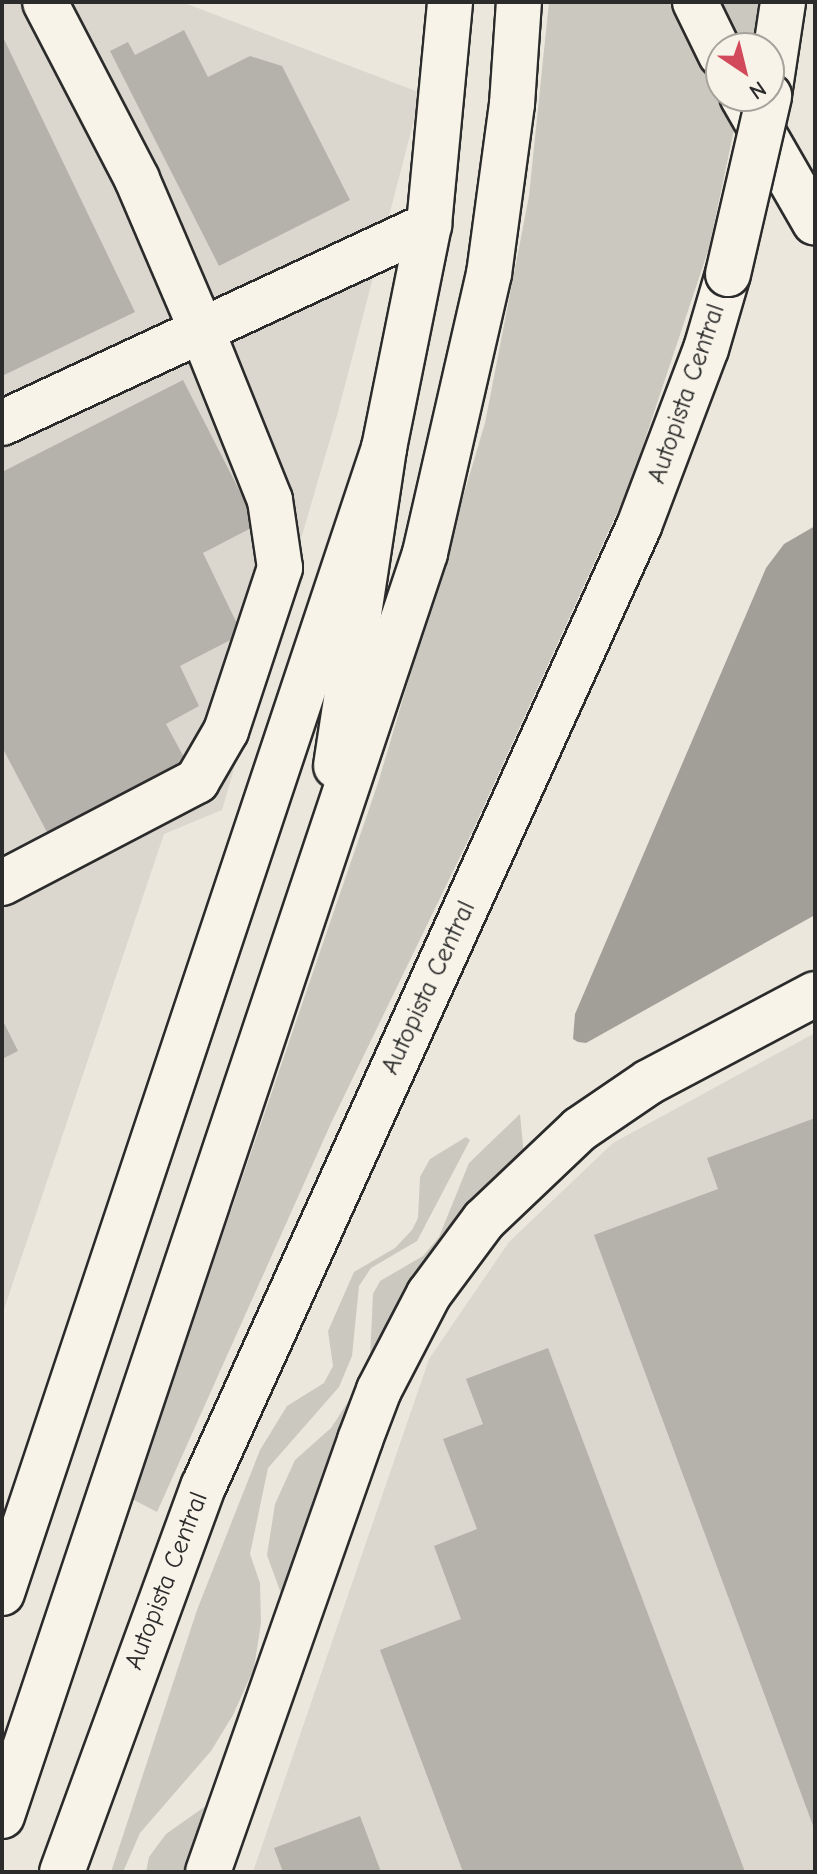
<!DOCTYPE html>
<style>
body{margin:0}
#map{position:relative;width:817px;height:1874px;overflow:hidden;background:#ebe7dd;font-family:"Comic Neue",sans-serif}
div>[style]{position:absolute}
.built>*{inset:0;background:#dbd7ce}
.green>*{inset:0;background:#cbc8bf}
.water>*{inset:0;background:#a29f98}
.building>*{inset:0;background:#b5b2ab}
.roads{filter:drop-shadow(2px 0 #2b2b2b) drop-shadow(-2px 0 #2b2b2b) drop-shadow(0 2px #2b2b2b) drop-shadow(0 -2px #2b2b2b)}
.minor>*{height:44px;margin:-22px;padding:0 22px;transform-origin:22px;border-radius:22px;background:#f7f3e8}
.highway>*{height:44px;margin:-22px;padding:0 22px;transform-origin:22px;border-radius:22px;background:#f7f3e8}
.bridges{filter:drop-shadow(2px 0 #2b2b2b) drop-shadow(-2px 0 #2b2b2b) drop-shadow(0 2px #2b2b2b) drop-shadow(0 -2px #2b2b2b)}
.highway-bridge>*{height:44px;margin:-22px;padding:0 22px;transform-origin:22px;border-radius:22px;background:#f7f3e8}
span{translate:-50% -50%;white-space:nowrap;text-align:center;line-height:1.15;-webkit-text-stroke:6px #f7f3e8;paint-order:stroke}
.street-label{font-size:26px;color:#2b2b2b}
.frame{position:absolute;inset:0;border:4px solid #2b2b2b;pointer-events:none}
.north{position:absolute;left:705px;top:32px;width:80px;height:80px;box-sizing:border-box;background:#f7f3e8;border:2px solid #a5a39c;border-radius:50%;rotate:145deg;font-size:22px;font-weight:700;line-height:32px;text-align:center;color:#2b2b2b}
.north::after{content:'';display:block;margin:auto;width:28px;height:36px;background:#d1495b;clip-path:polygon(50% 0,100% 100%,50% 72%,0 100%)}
</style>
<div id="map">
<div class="built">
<div style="clip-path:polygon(2px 2px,182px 2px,421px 93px,338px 412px,222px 810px,164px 834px,2px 1315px)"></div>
<div style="clip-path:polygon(815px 1033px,815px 1872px,253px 1872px,429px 1359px,509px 1242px,613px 1143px)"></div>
</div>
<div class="green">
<div style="clip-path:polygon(549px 2px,671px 2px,735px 125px,709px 248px,630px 484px,473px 830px,332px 1121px,157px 1512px,132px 1499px,378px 783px,485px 423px,529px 196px)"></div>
<div style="clip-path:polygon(715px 2px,759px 2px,753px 48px,741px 48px)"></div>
<div style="clip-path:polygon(520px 1114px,524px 1156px,283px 1599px,267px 1555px,275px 1504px,295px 1460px,331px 1428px,363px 1379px,370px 1358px,373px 1294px,380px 1281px,423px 1256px,439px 1237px,469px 1163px)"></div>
<div style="clip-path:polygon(466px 1137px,470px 1140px,417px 1241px,371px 1268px,359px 1286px,352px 1356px,339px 1387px,268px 1468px,250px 1554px,260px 1583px,261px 1623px,254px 1668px,233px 1715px,211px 1751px,140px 1833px,123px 1872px,111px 1872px,197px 1610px,260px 1450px,287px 1406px,324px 1383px,333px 1366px,328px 1331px,354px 1272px,395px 1248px,412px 1230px,418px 1218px,420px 1177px,430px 1159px)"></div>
<div style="clip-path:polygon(210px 1803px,198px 1872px,146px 1872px,149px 1857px,166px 1834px)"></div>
</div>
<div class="water">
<div style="clip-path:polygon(815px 526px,815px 915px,586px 1043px,578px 1042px,573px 1039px,575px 1014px,766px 568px,784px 544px)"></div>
</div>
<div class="building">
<div style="clip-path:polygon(184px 30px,208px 77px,250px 56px,282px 66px,350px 200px,219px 266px,110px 51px,128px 42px,135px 55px)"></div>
<div style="clip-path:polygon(2px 35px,135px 312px,2px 376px)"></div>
<div style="clip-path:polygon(183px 380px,257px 525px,203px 553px,242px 634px,180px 666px,199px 706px,166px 724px,187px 763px,48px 834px,2px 747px,2px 472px)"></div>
<div style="clip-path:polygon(2px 1019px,18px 1051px,2px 1059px)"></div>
<div style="clip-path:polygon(815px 1118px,815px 1831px,594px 1235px,718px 1189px,707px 1158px)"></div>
<div style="clip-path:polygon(548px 1348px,745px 1872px,463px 1872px,380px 1650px,461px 1619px,434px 1546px,477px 1529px,443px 1439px,483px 1424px,466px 1379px)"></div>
<div style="clip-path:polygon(360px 1816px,381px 1872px,283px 1872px,274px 1848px)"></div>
</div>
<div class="roads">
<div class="minor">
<div style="left:2px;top:423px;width:471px;rotate:-24.9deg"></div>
<div style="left:2px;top:883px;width:220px;rotate:-27.6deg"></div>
<div style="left:197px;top:781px;width:58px;rotate:-59.9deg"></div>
<div style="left:226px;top:731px;width:172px;rotate:-71.7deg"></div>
<div style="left:280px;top:568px;width:69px;rotate:-98.4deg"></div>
<div style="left:270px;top:500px;width:182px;rotate:-111.9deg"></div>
<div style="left:202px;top:331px;width:165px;rotate:-113.2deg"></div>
<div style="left:137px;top:179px;width:199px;rotate:-117.5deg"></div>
<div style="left:2px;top:1593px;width:1207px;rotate:-71.55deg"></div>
<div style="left:384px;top:448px;width:227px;rotate:-78.6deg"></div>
<div style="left:429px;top:225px;width:224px;rotate:-84.6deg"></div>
<div style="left:208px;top:1872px;width:458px;rotate:-70.6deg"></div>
<div style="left:360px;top:1440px;width:53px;rotate:-69.2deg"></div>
<div style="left:379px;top:1390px;width:108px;rotate:-62.5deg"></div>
<div style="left:429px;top:1294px;width:92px;rotate:-53.4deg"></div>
<div style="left:484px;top:1220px;width:132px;rotate:-43.5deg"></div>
<div style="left:580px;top:1129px;width:83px;rotate:-34.3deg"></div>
<div style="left:649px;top:1082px;width:188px;rotate:-27.9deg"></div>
</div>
<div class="highway">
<div style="left:695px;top:2px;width:59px;rotate:63.9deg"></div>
<div style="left:769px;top:95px;width:94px;rotate:-81.4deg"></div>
<div style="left:742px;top:96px;width:146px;rotate:60.1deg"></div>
<div style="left:336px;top:766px;width:322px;rotate:-81.4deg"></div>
<div style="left:2px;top:1816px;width:1332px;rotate:-71.48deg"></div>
<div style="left:425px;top:553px;width:286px;rotate:-77.1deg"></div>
<div style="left:489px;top:274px;width:172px;rotate:-82.3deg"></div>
<div style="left:512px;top:104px;width:102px;rotate:-86.1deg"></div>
<div style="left:62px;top:1872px;width:412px;rotate:-69.9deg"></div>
<div style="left:204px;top:1485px;width:1053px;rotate:-65.6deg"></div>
<div style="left:639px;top:526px;width:189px;rotate:-69.3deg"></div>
<div style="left:706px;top:349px;width:78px;rotate:-73.7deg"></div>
</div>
</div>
<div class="bridges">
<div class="highway-bridge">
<div style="left:728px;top:274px;width:183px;rotate:-77deg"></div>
</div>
</div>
<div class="street-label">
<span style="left:687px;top:394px;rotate:-71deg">Autopista Central</span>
<span style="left:429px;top:988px;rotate:-65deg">Autopista Central</span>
<span style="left:167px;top:1581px;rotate:-69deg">Autopista Central</span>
</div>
<div class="frame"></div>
<div class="north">N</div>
</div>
